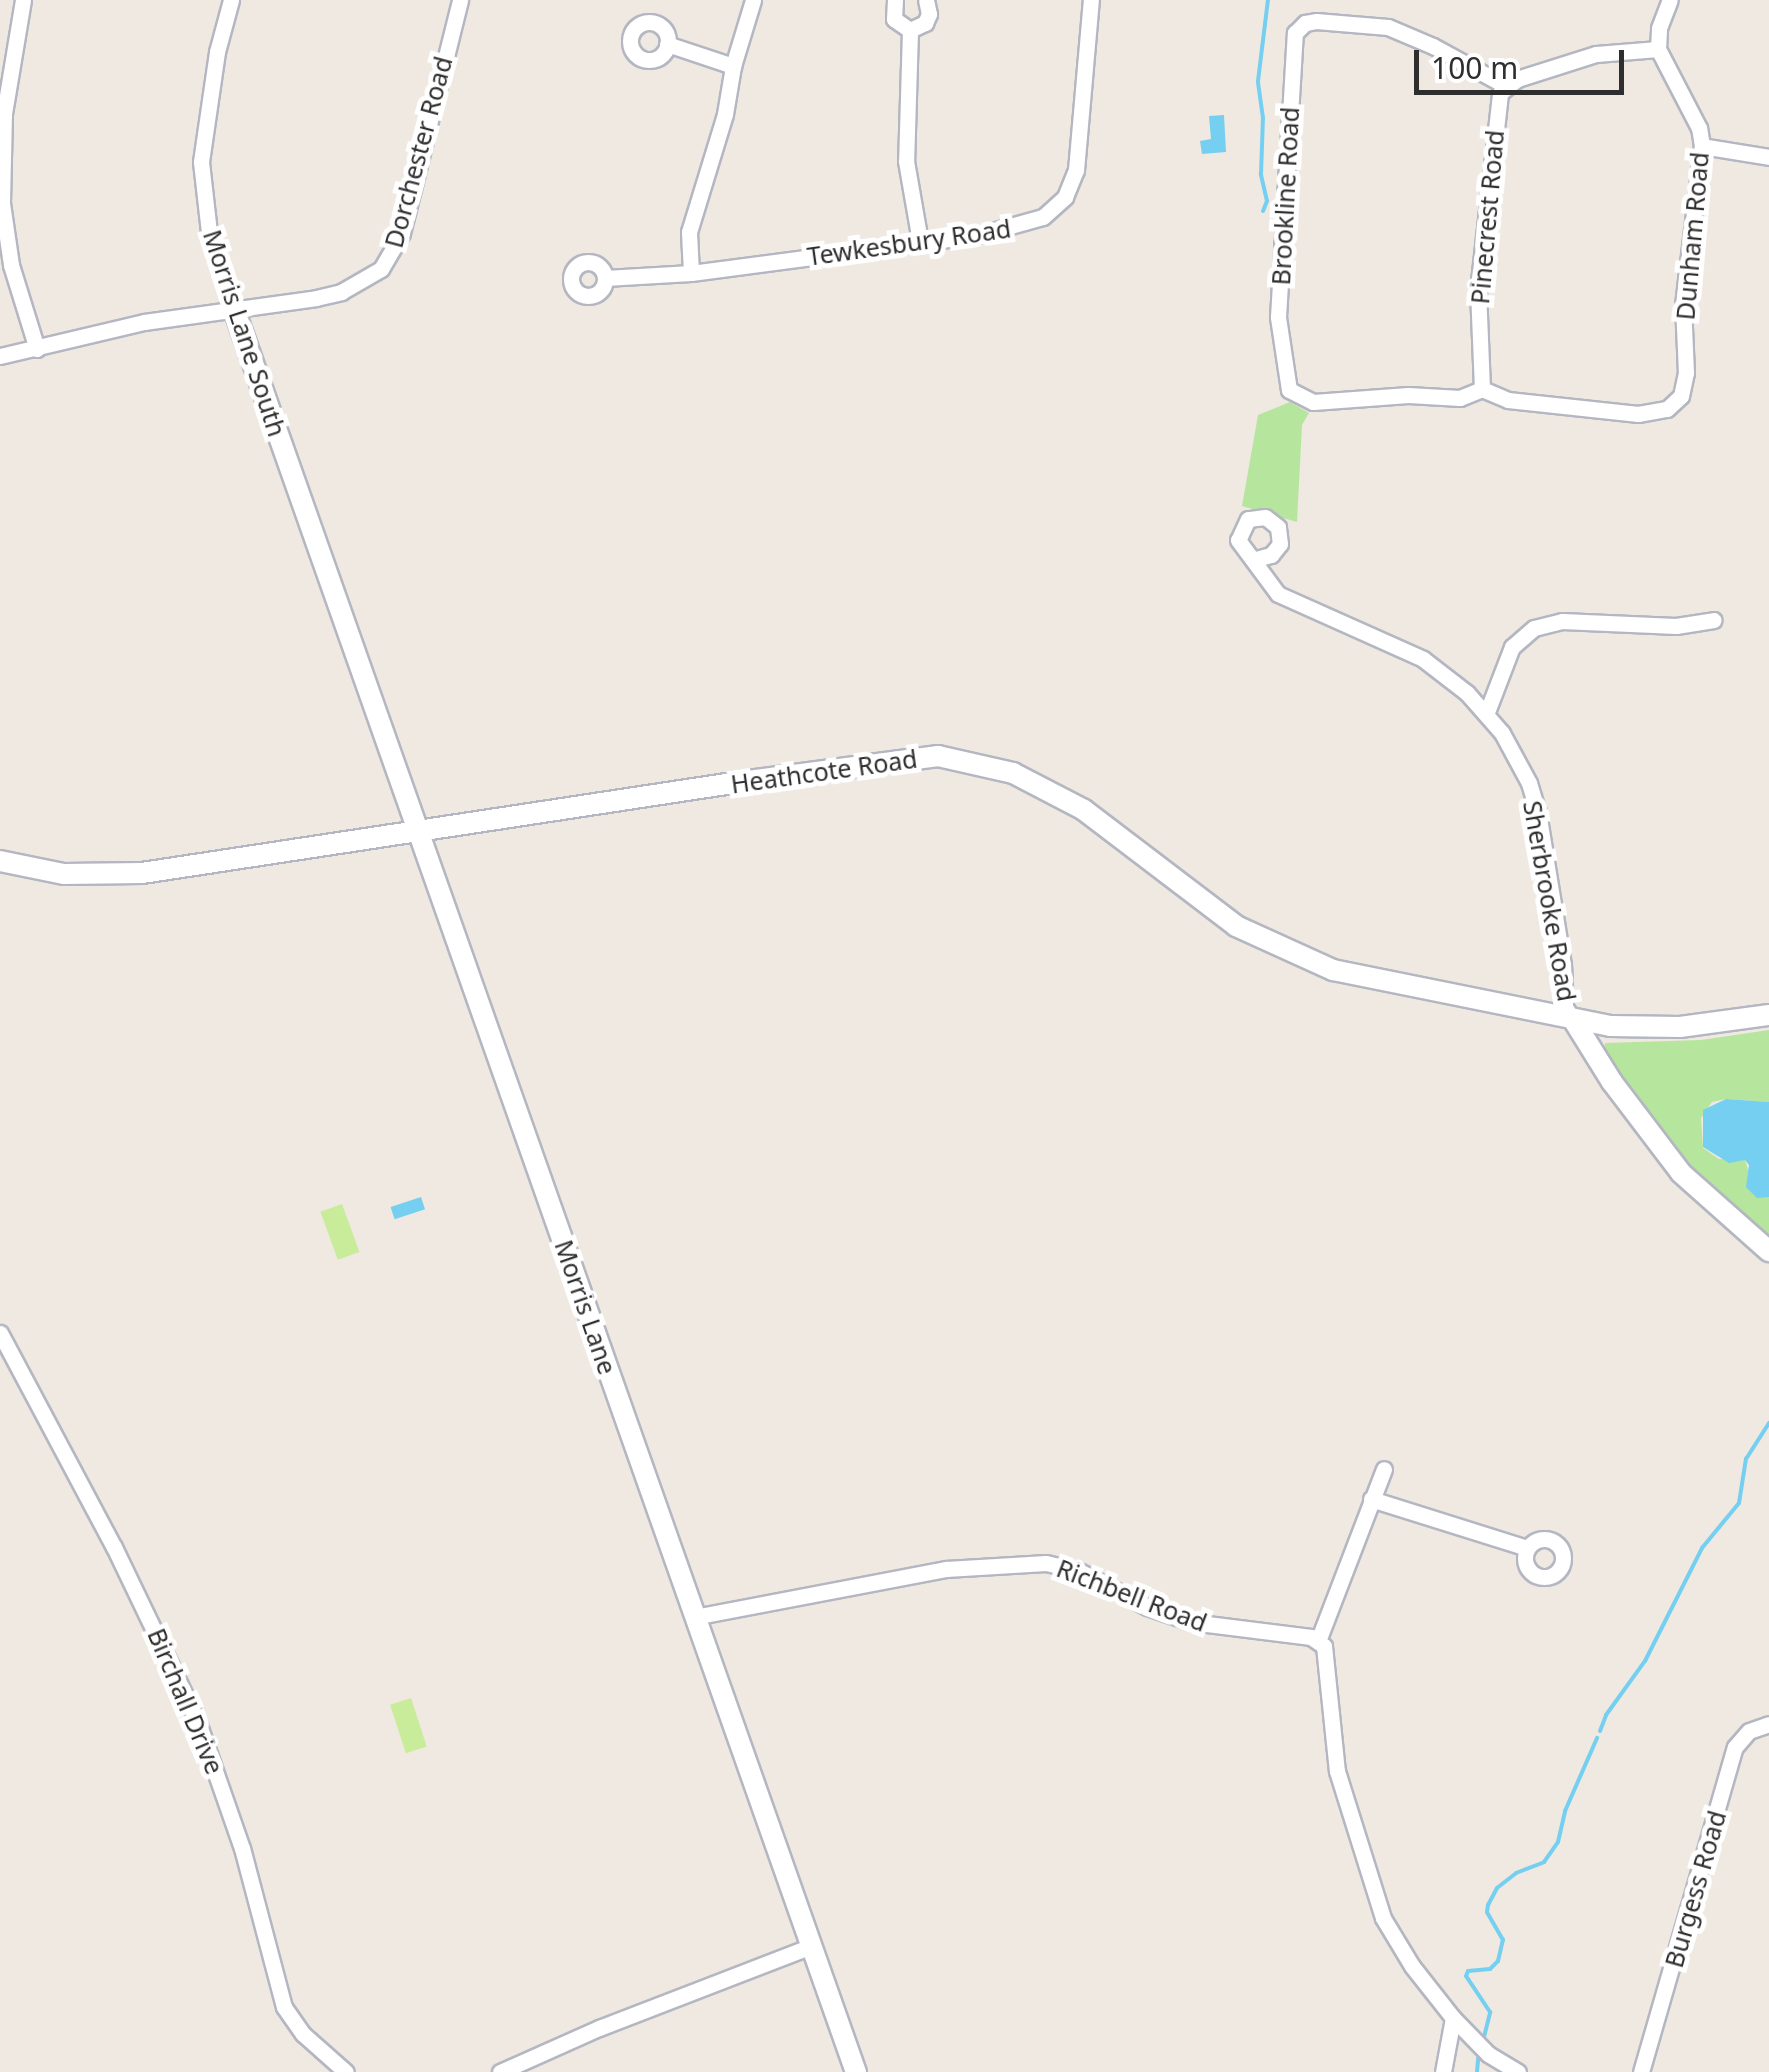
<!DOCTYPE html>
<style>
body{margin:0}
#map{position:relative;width:1769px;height:2072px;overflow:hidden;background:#efe9e1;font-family:"Noto Sans",sans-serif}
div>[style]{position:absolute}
.green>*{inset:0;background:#b6e59e}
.pitch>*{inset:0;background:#c9ec9a;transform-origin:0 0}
.water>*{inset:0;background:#75cff0;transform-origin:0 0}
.stream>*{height:4px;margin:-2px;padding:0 2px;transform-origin:2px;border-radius:2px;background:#75cff0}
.roads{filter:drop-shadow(2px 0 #b4b7c1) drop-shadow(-2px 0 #b4b7c1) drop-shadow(0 2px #b4b7c1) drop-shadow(0 -2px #b4b7c1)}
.minor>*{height:15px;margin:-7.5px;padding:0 7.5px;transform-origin:7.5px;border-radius:7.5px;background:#fff}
.minor>.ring{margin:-7.5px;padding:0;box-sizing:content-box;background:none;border:15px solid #fff;border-radius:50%}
.tertiary>*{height:20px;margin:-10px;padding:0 10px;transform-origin:10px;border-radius:10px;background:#fff}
span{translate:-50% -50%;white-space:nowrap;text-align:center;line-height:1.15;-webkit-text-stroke:10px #fff;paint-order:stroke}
.street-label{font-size:25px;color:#2e2e2e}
.scale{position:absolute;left:1414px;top:50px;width:210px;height:45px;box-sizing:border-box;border:5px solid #2e2e2e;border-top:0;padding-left:12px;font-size:30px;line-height:35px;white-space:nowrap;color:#2e2e2e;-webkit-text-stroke:8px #fff;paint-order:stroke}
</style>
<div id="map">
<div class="green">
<div style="clip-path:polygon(1290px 402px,1309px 413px,1302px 425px,1297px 522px,1242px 506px,1258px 415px)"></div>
<div style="clip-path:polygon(1769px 1030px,1769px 1102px,1726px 1099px,1712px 1102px,1701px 1118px,1703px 1148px,1719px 1159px,1745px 1160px,1757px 1197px,1769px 1197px,1769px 1237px,1726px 1206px,1675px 1149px,1604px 1053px,1605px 1043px,1701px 1040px)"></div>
</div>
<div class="pitch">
<div style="left:342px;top:1204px;width:51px;height:23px;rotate:70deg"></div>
<div style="left:411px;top:1698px;width:51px;height:22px;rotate:72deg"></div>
</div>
<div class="water">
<div style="clip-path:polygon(1224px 115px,1226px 152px,1202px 154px,1200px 141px,1211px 139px,1209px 116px)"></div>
<div style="clip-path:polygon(1726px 1099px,1769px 1102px,1769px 1197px,1757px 1198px,1746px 1187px,1749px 1165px,1745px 1160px,1729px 1163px,1703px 1147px,1703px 1110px)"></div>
<div style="left:421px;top:1197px;width:13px;height:32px;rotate:72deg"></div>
</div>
<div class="stream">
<div style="left:1263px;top:211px;width:11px;rotate:-68deg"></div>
<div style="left:1267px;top:201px;width:28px;rotate:-103deg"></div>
<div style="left:1261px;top:174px;width:56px;rotate:-88deg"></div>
<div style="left:1263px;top:118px;width:37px;rotate:-98deg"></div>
<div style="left:1258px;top:81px;width:82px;rotate:-83deg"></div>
<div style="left:1600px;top:1731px;width:17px;rotate:-69deg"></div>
<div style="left:1606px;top:1715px;width:67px;rotate:-54.2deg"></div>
<div style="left:1645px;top:1661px;width:127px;rotate:-63.2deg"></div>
<div style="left:1702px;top:1548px;width:58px;rotate:-50.6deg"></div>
<div style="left:1739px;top:1503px;width:45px;rotate:-81deg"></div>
<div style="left:1746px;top:1459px;width:43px;rotate:-57.4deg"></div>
<div style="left:1483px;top:2041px;width:30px;rotate:-76deg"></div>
<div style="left:1490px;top:2012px;width:43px;rotate:-123.7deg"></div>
<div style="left:1466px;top:1976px;width:5px;rotate:-68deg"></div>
<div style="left:1468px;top:1971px;width:22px;rotate:-5deg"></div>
<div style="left:1490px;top:1969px;width:11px;rotate:-45deg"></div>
<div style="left:1498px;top:1961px;width:22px;rotate:-77deg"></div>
<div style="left:1503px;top:1940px;width:32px;rotate:-120deg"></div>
<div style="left:1487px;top:1912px;width:7px;rotate:-82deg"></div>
<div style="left:1488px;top:1905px;width:19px;rotate:-62deg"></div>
<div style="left:1497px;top:1888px;width:24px;rotate:-38deg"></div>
<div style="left:1516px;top:1873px;width:30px;rotate:-21deg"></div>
<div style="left:1544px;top:1862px;width:24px;rotate:-55deg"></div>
<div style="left:1558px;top:1842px;width:32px;rotate:-77deg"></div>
<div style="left:1565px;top:1811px;width:80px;rotate:-66.3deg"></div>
<div style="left:1477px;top:2072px;width:22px;rotate:-85deg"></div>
</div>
<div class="roads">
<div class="minor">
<div style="left:23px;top:0;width:116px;rotate:99.5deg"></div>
<div style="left:4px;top:114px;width:89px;rotate:91.3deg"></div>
<div style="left:2px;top:203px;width:63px;rotate:81.7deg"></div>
<div style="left:11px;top:265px;width:88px;rotate:72.8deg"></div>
<div style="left:231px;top:0;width:54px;rotate:105.1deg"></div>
<div style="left:217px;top:52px;width:111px;rotate:98.3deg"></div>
<div style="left:201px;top:162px;width:70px;rotate:83.5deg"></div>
<div style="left:209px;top:232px;width:81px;rotate:72deg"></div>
<div style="left:895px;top:0;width:19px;rotate:93deg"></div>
<div style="left:894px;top:19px;width:19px;rotate:35deg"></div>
<div style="left:910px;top:30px;width:17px;rotate:-25deg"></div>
<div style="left:925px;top:23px;width:10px;rotate:-66deg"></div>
<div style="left:929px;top:14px;width:14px;rotate:-102deg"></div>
<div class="ring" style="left:630px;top:22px;width:23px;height:23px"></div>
<div style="left:910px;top:30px;width:131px;rotate:91.7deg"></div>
<div style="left:906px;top:161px;width:81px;rotate:80.1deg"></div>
<div style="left:667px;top:44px;width:70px;rotate:18.4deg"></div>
<div style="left:1702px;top:146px;width:68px;rotate:9.3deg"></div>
<div class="ring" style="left:571px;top:262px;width:19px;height:19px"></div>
<div style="left:691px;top:273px;width:41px;rotate:-92.8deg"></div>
<div style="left:689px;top:232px;width:123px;rotate:-73deg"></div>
<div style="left:725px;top:114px;width:49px;rotate:-80.5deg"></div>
<div style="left:733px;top:66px;width:69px;rotate:-73.1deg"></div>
<div style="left:605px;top:278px;width:86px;rotate:-3.3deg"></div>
<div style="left:691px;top:273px;width:290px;rotate:-7.5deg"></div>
<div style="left:978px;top:235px;width:67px;rotate:-15.5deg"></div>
<div style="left:1043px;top:217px;width:30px;rotate:-42deg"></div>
<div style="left:1065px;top:197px;width:29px;rotate:-68deg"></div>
<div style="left:1076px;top:170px;width:171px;rotate:-85deg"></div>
<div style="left:0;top:356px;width:148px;rotate:-13.3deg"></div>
<div style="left:144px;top:322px;width:174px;rotate:-7.9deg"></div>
<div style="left:316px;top:298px;width:26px;rotate:-13deg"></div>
<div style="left:341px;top:292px;width:46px;rotate:-29.9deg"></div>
<div style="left:381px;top:269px;width:42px;rotate:-59.7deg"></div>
<div style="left:402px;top:233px;width:240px;rotate:-76deg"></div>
<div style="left:1482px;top:389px;width:24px;rotate:158deg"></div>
<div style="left:1460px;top:398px;width:52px;rotate:-176.7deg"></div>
<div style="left:1408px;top:395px;width:95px;rotate:175.8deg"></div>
<div style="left:1313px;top:402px;width:27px;rotate:-153deg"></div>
<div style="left:1289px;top:390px;width:74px;rotate:-98.6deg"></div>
<div style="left:1278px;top:317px;width:285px;rotate:-86.6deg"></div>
<div style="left:1295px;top:33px;width:14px;rotate:-45deg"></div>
<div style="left:1305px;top:23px;width:11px;rotate:-10deg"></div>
<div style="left:1316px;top:21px;width:72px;rotate:4.8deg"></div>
<div style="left:1388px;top:27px;width:49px;rotate:22.9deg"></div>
<div style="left:1433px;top:46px;width:83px;rotate:28.7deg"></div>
<div style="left:1482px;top:389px;width:28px;rotate:23deg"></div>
<div style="left:1508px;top:400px;width:131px;rotate:6.1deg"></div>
<div style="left:1638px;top:414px;width:29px;rotate:-10deg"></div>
<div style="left:1667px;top:409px;width:19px;rotate:-43deg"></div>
<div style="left:1681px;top:396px;width:24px;rotate:-78deg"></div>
<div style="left:1686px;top:373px;width:68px;rotate:-92.5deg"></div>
<div style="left:1683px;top:305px;width:160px;rotate:-83.2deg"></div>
<div style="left:1702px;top:146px;width:18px;rotate:-99deg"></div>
<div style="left:1699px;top:128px;width:89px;rotate:-117.4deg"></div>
<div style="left:1658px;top:49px;width:21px;rotate:-87deg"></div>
<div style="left:1659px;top:28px;width:30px;rotate:-69deg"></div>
<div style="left:1482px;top:389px;width:99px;rotate:-92.3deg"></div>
<div style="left:1478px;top:290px;width:198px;rotate:-83.6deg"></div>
<div style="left:1500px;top:93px;width:22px;rotate:-39deg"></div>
<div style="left:1517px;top:79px;width:83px;rotate:-17.6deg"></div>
<div style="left:1596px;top:54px;width:62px;rotate:-4.6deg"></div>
<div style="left:1256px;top:559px;width:16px;rotate:-15deg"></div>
<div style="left:1271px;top:555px;width:14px;rotate:-51deg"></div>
<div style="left:1280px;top:544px;width:17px;rotate:-97deg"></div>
<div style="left:1278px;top:527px;width:16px;rotate:-142deg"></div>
<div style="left:1265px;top:517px;width:17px;rotate:173deg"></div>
<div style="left:1248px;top:519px;width:23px;rotate:115deg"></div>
<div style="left:1238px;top:540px;width:67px;rotate:53.5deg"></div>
<div style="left:1278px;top:594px;width:159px;rotate:24.1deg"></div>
<div style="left:1423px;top:659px;width:56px;rotate:37.7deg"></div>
<div style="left:1467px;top:693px;width:53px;rotate:48.8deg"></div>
<div style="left:1502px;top:733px;width:57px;rotate:61.6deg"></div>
<div style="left:1529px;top:783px;width:30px;rotate:73deg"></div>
<div style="left:1538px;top:812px;width:154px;rotate:80.7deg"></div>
<div style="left:1563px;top:964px;width:43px;rotate:87.3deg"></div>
<div style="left:1565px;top:1007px;width:17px;rotate:57deg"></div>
<div style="left:1487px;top:712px;width:70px;rotate:-69deg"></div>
<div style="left:1512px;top:647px;width:29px;rotate:-41deg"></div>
<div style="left:1534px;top:628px;width:29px;rotate:-14deg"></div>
<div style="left:1562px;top:621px;width:114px;rotate:2.5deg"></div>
<div style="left:1676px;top:626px;width:38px;rotate:-9deg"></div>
<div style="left:0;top:1333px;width:242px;rotate:62deg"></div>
<div style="left:114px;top:1547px;width:194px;rotate:64.4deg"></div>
<div style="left:198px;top:1722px;width:133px;rotate:70.8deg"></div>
<div style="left:242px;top:1848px;width:164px;rotate:75.2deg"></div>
<div style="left:284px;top:2007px;width:33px;rotate:55deg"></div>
<div style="left:303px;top:2034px;width:57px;rotate:41.5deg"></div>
<div style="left:1371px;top:1499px;width:164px;rotate:17.4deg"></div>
<div class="ring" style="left:1525px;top:1539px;width:23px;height:23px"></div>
<div style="left:694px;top:1617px;width:257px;rotate:-10.8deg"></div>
<div style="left:946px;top:1569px;width:100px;rotate:-3.4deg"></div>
<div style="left:1046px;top:1563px;width:32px;rotate:13deg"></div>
<div style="left:1077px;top:1570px;width:79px;rotate:27.9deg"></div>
<div style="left:1147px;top:1607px;width:46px;rotate:18.8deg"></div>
<div style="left:1191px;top:1622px;width:121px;rotate:7.1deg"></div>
<div style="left:1311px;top:1637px;width:16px;rotate:35deg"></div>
<div style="left:1324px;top:1646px;width:126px;rotate:84.1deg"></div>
<div style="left:1337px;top:1771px;width:154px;rotate:72.6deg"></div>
<div style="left:1383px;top:1918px;width:56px;rotate:58.9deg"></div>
<div style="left:1412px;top:1966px;width:66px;rotate:51.7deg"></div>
<div style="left:1453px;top:2018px;width:50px;rotate:45.8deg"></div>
<div style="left:1488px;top:2054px;width:35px;rotate:31deg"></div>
<div style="left:1318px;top:1641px;width:184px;rotate:-69deg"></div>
<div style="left:500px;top:2072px;width:108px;rotate:-24deg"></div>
<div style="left:599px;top:2028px;width:227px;rotate:-21.1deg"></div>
<div style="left:1443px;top:2072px;width:55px;rotate:-79.5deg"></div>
<div style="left:1641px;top:2072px;width:338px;rotate:-73.9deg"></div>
<div style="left:1735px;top:1747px;width:21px;rotate:-49deg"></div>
<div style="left:1749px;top:1731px;width:21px;rotate:-19deg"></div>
</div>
<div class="tertiary">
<div style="left:234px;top:309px;width:1870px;rotate:70.57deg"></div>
<div style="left:0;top:861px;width:65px;rotate:11.5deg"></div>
<div style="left:64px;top:874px;width:78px;rotate:-0.7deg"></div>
<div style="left:142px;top:873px;width:598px;rotate:-8.66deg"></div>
<div style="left:733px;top:783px;width:207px;rotate:-7.5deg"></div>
<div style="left:938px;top:756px;width:77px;rotate:12.8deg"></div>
<div style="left:1013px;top:773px;width:80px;rotate:27.5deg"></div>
<div style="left:1084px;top:810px;width:191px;rotate:37.3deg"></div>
<div style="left:1236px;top:926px;width:107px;rotate:24.4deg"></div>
<div style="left:1333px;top:970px;width:283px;rotate:11.4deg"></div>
<div style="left:1610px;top:1026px;width:70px;rotate:0.8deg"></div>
<div style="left:1680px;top:1027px;width:90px;rotate:-7.7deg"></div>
<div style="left:1574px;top:1021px;width:72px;rotate:58.1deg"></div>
<div style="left:1612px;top:1082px;width:114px;rotate:52.8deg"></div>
<div style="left:1681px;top:1173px;width:118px;rotate:41.6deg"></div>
</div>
</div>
<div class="street-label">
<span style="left:418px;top:152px;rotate:-75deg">Dorchester Road</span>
<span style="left:1285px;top:196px;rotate:-87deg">Brookline Road</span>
<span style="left:1487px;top:217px;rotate:-85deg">Pinecrest Road</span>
<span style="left:1692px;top:236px;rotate:-85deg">Dunham Road</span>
<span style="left:909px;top:242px;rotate:-8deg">Tewkesbury Road</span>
<span style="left:245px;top:333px;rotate:72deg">Morris Lane South</span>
<span style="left:824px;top:771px;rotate:-8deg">Heathcote Road</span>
<span style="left:1550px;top:901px;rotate:80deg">Sherbrooke Road</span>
<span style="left:586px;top:1307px;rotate:71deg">Morris Lane</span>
<span style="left:1132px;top:1595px;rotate:21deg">Richbell Road</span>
<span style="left:186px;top:1701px;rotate:67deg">Birchall Drive</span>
<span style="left:1695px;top:1889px;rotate:-74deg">Burgess Road</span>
</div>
<div class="scale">100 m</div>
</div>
